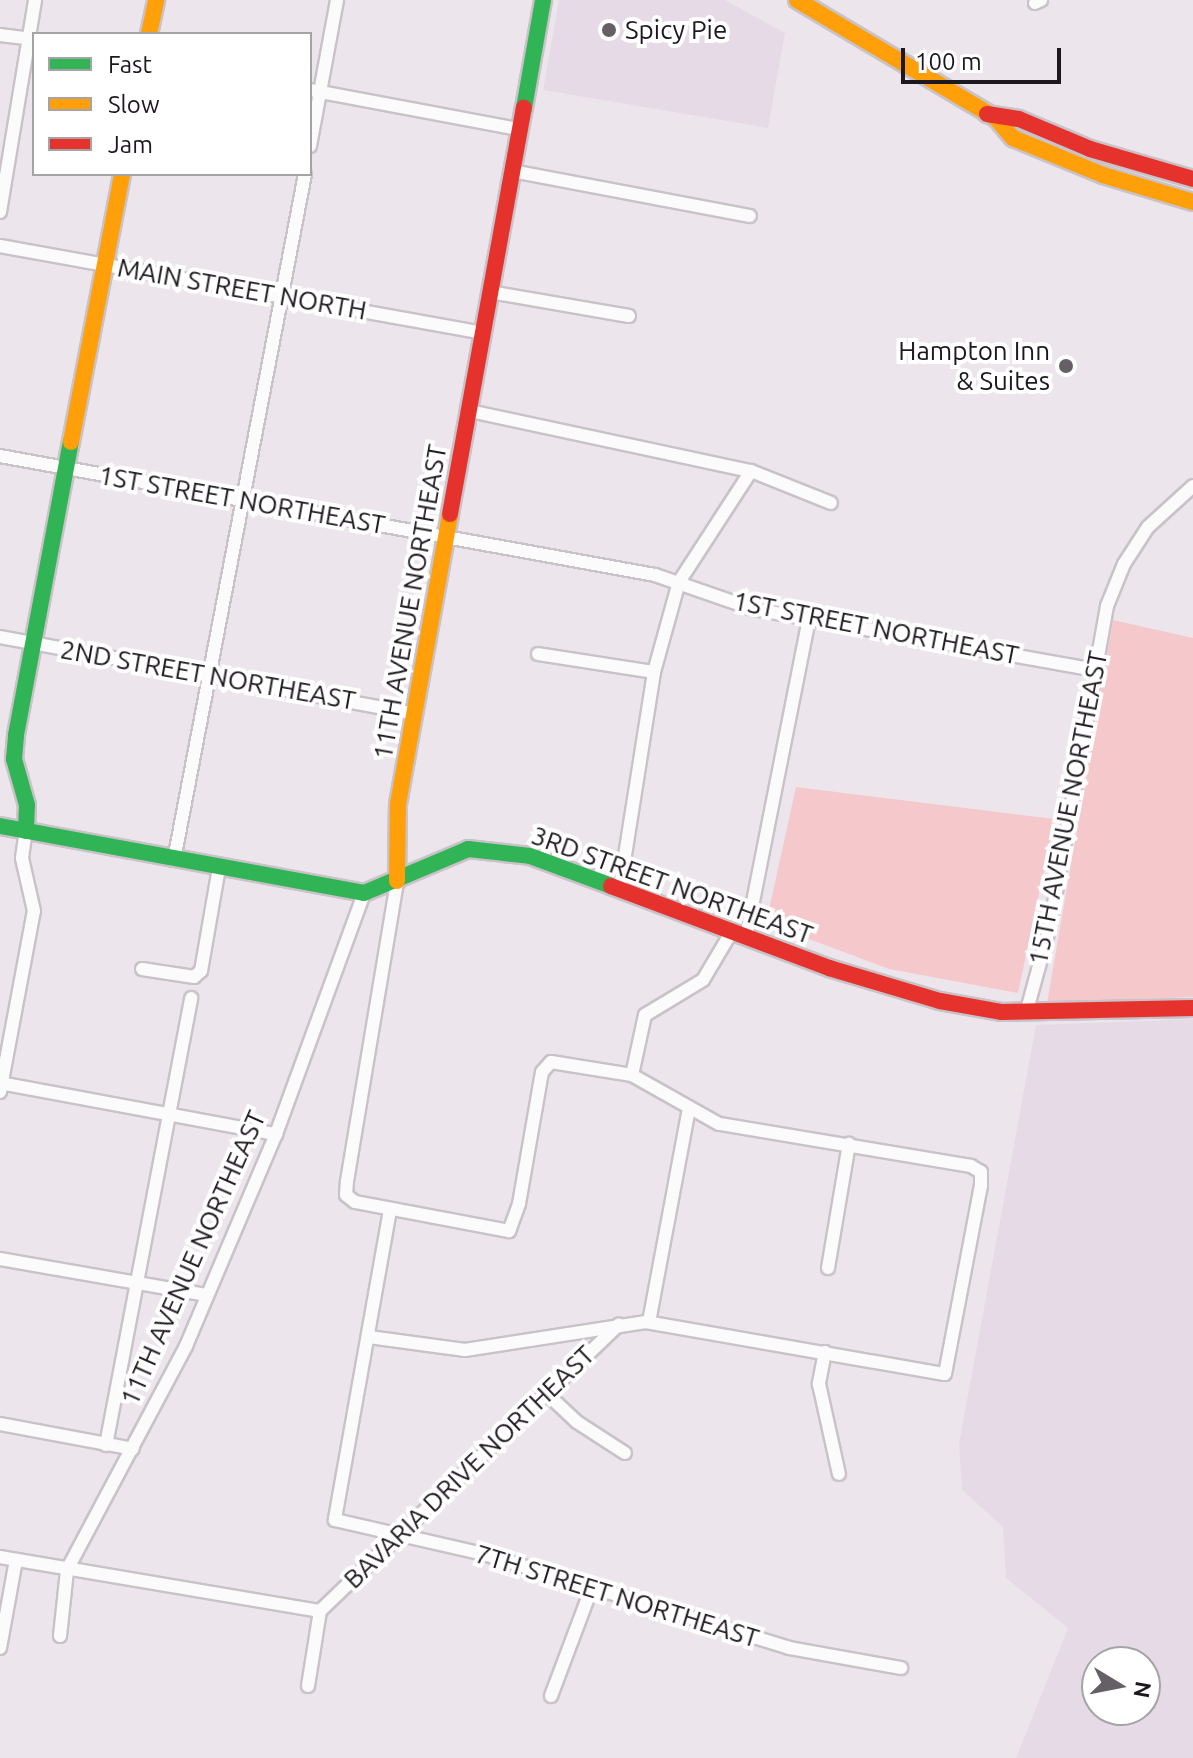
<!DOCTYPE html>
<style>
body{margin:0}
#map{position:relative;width:1193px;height:1758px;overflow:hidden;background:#ece6ec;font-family:Ubuntu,sans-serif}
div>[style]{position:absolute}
.built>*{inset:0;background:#e7dae7}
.green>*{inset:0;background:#f5c9cc}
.roads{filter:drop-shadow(2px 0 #c9c3c9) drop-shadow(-2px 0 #c9c3c9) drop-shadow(0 2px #c9c3c9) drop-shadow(0 -2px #c9c3c9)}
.street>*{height:12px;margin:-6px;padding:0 6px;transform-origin:6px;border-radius:6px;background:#fcfbfc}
.fast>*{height:16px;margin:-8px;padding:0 8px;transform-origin:8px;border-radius:8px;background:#30b455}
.slow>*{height:16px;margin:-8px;padding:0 8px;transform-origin:8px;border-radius:8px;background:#ff9f0a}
.jam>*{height:16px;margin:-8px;padding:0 8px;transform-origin:8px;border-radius:8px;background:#e5322d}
.dots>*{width:22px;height:22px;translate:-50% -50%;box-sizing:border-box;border:4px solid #fff;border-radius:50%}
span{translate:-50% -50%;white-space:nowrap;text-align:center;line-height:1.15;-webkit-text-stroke:8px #fff;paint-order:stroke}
.poi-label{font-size:26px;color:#1c181d}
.left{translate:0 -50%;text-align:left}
.right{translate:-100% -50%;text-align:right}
.street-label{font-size:26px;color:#1c181d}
.legend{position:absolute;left:32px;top:32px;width:280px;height:144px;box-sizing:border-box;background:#fff;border:2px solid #a4a3a5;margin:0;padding:10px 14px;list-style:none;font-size:24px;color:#1c181d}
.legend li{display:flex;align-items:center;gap:16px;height:40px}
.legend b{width:40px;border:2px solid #a4a3a5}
.north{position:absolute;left:1081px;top:1646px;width:80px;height:80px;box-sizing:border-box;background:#fff;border:2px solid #a4a3a5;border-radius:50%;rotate:100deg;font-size:22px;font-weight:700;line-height:32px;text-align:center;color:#1c181d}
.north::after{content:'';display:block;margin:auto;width:28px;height:36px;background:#656065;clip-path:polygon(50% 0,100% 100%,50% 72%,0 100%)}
.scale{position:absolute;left:901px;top:48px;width:160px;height:36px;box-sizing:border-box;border:4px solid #1c181d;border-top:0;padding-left:10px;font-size:24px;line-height:28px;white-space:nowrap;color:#1c181d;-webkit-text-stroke:6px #fff;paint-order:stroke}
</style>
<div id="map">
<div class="built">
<div style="clip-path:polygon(559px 0,725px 0,785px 33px,768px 128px,543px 90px)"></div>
<div style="clip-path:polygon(evenodd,1193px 1019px,1193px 1758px,1016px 1758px,1068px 1628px,1006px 1578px,1003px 1527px,962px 1490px,959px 1444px,1036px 1025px,1193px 1019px,1097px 1662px,1145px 1662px,1145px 1710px,1097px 1710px,1097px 1662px)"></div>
</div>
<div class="green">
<div style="clip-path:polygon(1113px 620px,1193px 638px,1193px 997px,1047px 1003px)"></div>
<div style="clip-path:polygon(796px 787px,1055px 819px,1018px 993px,889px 969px,766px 923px)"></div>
</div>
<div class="roads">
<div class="street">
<div style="left:1035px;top:3px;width:7px;rotate:-27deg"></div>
<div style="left:0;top:35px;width:34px;rotate:7deg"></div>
<div style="left:310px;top:90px;width:213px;rotate:10.6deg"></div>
<div style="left:310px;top:146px;width:148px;rotate:-79.5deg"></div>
<div style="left:512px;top:171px;width:242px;rotate:10.7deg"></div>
<div style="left:0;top:212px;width:215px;rotate:-80.6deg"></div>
<div style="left:0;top:246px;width:492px;rotate:10.2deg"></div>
<div style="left:490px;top:292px;width:141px;rotate:9.8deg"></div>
<div style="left:470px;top:411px;width:287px;rotate:12.1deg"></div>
<div style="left:751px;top:471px;width:86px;rotate:21.8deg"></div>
<div style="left:0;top:456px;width:666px;rotate:10.3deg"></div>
<div style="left:655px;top:575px;width:104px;rotate:19.1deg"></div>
<div style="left:753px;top:609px;width:346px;rotate:10.1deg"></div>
<div style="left:0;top:637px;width:423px;rotate:10.5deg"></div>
<div style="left:538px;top:654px;width:117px;rotate:8.8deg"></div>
<div style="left:174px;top:860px;width:698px;rotate:-79.19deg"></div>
<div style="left:620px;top:887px;width:218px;rotate:-81deg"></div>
<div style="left:654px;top:672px;width:93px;rotate:-74.5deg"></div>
<div style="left:679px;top:582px;width:132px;rotate:-57deg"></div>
<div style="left:746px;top:937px;width:324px;rotate:-78.8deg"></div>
<div style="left:142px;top:969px;width:53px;rotate:8.7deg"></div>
<div style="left:194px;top:977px;width:9px;rotate:-41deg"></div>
<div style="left:201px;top:971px;width:105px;rotate:-80.1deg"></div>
<div style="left:1027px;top:1010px;width:87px;rotate:-74.7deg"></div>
<div style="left:1050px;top:926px;width:325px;rotate:-79.9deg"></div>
<div style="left:1107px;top:606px;width:45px;rotate:-68deg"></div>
<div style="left:1124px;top:564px;width:44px;rotate:-57deg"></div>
<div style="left:1148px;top:527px;width:61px;rotate:-42.3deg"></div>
<div style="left:632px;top:1075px;width:61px;rotate:-77.8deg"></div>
<div style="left:645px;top:1015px;width:68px;rotate:-31.1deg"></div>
<div style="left:703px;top:980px;width:57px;rotate:-59.4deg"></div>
<div style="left:0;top:1083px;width:281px;rotate:10.5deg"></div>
<div style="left:0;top:1092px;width:184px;rotate:-79.4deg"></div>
<div style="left:34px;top:911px;width:54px;rotate:-102.8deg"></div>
<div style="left:22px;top:858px;width:27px;rotate:-82deg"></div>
<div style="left:390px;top:1210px;width:315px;rotate:100.1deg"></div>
<div style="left:335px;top:1520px;width:153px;rotate:12.9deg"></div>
<div style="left:484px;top:1554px;width:319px;rotate:17.1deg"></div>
<div style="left:789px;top:1648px;width:114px;rotate:10.1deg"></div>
<div style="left:0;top:1259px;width:210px;rotate:9.9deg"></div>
<div style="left:828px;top:1268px;width:126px;rotate:-80.4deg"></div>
<div style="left:649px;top:1322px;width:218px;rotate:-79.4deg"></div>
<div style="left:369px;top:1337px;width:97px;rotate:7.7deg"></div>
<div style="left:465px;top:1350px;width:183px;rotate:-8.8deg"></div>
<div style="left:646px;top:1322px;width:303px;rotate:9.9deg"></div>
<div style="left:945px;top:1374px;width:191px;rotate:-79.2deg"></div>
<div style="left:981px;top:1186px;width:14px;rotate:-90deg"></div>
<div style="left:981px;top:1172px;width:12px;rotate:-149deg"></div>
<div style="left:971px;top:1166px;width:255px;rotate:-170.5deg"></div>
<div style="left:719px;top:1124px;width:100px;rotate:-150.6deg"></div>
<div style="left:632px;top:1075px;width:82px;rotate:-170.9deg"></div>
<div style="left:551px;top:1062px;width:13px;rotate:132deg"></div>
<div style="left:542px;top:1072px;width:134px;rotate:99.9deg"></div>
<div style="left:519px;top:1204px;width:29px;rotate:110deg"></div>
<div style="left:509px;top:1231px;width:157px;rotate:-169.3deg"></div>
<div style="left:355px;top:1202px;width:11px;rotate:-142deg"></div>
<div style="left:346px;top:1195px;width:14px;rotate:-86deg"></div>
<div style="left:347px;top:1181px;width:304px;rotate:-80.5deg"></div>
<div style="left:825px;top:1352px;width:33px;rotate:101deg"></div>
<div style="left:819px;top:1384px;width:92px;rotate:77.5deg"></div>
<div style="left:545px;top:1392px;width:44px;rotate:43.2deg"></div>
<div style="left:577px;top:1422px;width:57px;rotate:32.9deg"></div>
<div style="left:0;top:1424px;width:135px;rotate:10.6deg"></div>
<div style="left:106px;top:1445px;width:455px;rotate:-79.2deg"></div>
<div style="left:0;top:1557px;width:325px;rotate:9.6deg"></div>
<div style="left:320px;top:1611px;width:414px;rotate:-43.8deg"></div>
<div style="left:60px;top:1636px;width:66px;rotate:-83.9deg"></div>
<div style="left:67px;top:1570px;width:254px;rotate:-62deg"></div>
<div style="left:186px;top:1346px;width:230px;rotate:-67deg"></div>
<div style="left:276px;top:1134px;width:257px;rotate:-69.9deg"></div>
<div style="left:0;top:1648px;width:89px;rotate:-79.7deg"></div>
<div style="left:308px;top:1686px;width:76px;rotate:-80.9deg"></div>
<div style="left:551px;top:1696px;width:116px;rotate:-69.4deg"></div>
</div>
<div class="fast">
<div style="left:524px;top:108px;width:110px;rotate:-80deg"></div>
<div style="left:0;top:826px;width:370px;rotate:10.4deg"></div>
<div style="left:364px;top:893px;width:113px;rotate:-22.9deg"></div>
<div style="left:468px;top:849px;width:62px;rotate:6.4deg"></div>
<div style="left:530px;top:856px;width:86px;rotate:20.3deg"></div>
<div style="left:26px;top:831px;width:26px;rotate:-88deg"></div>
<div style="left:27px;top:805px;width:48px;rotate:-105.8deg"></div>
<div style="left:14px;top:759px;width:24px;rotate:-85deg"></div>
<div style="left:16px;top:735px;width:298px;rotate:-79.4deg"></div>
</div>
<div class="slow">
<div style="left:797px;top:0;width:231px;rotate:30.7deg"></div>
<div style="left:996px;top:118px;width:26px;rotate:50deg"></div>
<div style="left:1013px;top:138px;width:97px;rotate:22.3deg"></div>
<div style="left:1103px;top:175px;width:94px;rotate:16.7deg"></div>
<div style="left:149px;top:34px;width:35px;rotate:-78deg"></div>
<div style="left:71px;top:442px;width:273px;rotate:-79.2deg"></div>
<div style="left:397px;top:881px;width:77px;rotate:-89.3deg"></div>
<div style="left:398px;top:804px;width:295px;rotate:-79.8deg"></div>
</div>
<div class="jam">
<div style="left:987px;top:114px;width:32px;rotate:9deg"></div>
<div style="left:1019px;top:119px;width:77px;rotate:22.9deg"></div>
<div style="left:1090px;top:149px;width:107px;rotate:16.2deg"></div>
<div style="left:450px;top:514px;width:413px;rotate:-79.7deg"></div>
<div style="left:611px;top:886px;width:233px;rotate:20.6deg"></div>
<div style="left:829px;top:968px;width:116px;rotate:16.6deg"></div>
<div style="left:940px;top:1001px;width:63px;rotate:10.1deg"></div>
<div style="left:1002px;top:1012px;width:191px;rotate:-1.2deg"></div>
</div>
</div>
<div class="dots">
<div style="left:609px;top:30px;background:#656065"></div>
<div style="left:1066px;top:366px;background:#656065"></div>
</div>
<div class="poi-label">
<span class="left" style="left:625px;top:30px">Spicy Pie</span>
<span class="right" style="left:1050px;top:366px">Hampton Inn<br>&amp; Suites</span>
</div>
<div class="street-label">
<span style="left:242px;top:289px;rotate:10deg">MAIN STREET NORTH</span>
<span style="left:242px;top:500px;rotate:10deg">1ST STREET NORTHEAST</span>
<span style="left:410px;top:602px;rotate:-80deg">11TH AVENUE NORTHEAST</span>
<span style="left:876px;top:628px;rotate:11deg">1ST STREET NORTHEAST</span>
<span style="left:208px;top:675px;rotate:10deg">2ND STREET NORTHEAST</span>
<span style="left:1068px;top:808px;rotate:-79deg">15TH AVENUE NORTHEAST</span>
<span style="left:672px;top:885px;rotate:20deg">3RD STREET NORTHEAST</span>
<span style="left:193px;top:1258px;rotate:-66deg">11TH AVENUE NORTHEAST</span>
<span style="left:469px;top:1467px;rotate:-44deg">BAVARIA DRIVE NORTHEAST</span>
<span style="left:617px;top:1596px;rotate:17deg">7TH STREET NORTHEAST</span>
</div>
<ul class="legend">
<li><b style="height:10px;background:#30b455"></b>Fast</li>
<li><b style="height:10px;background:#ff9f0a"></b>Slow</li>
<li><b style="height:10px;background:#e5322d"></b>Jam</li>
</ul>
<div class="north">N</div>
<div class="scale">100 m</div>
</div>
